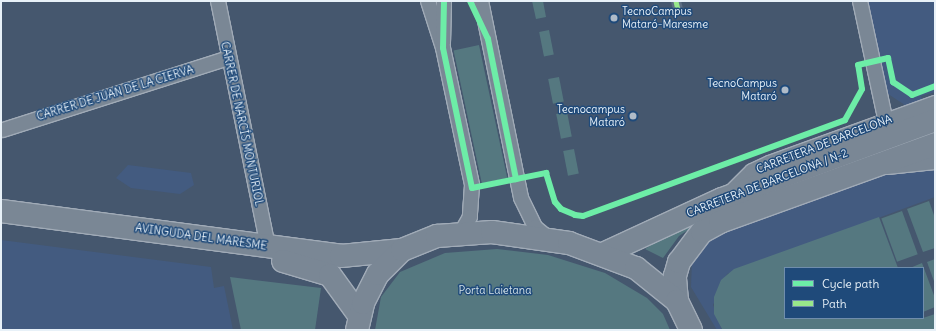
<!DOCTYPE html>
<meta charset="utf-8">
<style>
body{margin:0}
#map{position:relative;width:936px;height:331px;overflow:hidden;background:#45576e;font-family:Delius,sans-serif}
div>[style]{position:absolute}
.built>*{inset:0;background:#435b80}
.green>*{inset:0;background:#557880;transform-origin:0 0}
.pedestrian-tunnel>*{height:10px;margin-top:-5px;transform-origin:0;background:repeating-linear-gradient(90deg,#5d6e83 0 10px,transparent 0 15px)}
.roads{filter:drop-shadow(1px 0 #a1abb7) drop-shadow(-1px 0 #a1abb7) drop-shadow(0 1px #a1abb7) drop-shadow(0 -1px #a1abb7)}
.minor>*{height:14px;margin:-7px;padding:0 7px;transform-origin:7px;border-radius:7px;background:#7a8795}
.primary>*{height:22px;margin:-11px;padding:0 11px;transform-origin:11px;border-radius:11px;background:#7a8795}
.quiet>*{height:5px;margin-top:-2.5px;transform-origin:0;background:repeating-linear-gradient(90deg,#98e88a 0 10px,transparent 0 15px)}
.cycleway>*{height:6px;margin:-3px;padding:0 3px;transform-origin:3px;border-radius:3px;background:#6deda7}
.dots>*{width:11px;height:11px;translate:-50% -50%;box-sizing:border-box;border:2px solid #1f4a7a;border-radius:50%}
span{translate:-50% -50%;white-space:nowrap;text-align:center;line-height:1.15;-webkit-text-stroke:3px #1f4a7a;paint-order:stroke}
.poi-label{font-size:11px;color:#e8f1f8}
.left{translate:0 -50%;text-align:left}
.right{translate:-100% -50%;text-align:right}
.street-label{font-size:11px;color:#e8f1f8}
.park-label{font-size:11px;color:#d2e0e6}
.frame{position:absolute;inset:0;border:2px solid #e8f1f8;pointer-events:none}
.legend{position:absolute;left:784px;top:267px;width:140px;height:52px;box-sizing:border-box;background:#1f4a7a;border:1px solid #6f8dac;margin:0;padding:5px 7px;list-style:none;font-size:12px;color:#e8f1f8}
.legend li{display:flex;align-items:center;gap:8px;height:20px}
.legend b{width:20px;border:1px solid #6f8dac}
</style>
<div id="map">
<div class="built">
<div style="clip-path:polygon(864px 1px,935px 1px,935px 92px,921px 96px,923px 101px,908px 107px,882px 90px)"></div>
<div style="clip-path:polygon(128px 165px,191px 173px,194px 185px,180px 194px,131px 188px,116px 178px)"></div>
<div style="clip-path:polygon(935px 166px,935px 197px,727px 274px,713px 305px,722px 330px,717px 330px,691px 287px,692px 260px,702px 244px,721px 232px,884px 173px,911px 173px)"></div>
<div style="clip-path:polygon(1px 240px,211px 267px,214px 288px,224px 286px,233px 330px,1px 330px)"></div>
</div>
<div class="green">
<div style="clip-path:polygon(532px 1px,543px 1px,546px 17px,536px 19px)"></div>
<div style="left:549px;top:30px;width:25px;height:10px;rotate:79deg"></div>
<div style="left:479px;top:45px;width:136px;height:26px;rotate:78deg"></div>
<div style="left:559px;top:77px;width:25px;height:11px;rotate:79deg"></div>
<div style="left:567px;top:112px;width:25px;height:11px;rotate:79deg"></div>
<div style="clip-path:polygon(935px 128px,935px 135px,694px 226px,679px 236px,663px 258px,645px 249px,681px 225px)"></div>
<div style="left:574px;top:149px;width:25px;height:11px;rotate:79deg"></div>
<div style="clip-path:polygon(929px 201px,935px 218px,935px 248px,923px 252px,907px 209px)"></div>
<div style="left:902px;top:211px;width:46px;height:22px;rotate:70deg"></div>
<div style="clip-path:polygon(879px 217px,898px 268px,785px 268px,785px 318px,923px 318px,935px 314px,935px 330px,722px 329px,714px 314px,714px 297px,721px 280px,734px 269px)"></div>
<div style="clip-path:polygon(497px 249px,548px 255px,605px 273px,647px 298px,663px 314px,670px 330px,375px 330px,381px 297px,400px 272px,445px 253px)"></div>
<div style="clip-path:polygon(935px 259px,935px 284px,927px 262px)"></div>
<div style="clip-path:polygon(922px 263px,935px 298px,935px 307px,923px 312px,923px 268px,910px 268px)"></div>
<div style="clip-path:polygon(230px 277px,321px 288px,315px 330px,241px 330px)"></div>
</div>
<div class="pedestrian-tunnel">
<div style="left:676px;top:1px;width:13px;rotate:77deg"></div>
</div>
<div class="roads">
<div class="minor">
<div style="left:218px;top:1px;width:250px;rotate:78.5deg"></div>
<div style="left:428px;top:1px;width:49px;rotate:72.3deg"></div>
<div style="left:443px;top:48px;width:140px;rotate:78deg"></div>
<div style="left:472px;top:185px;width:32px;rotate:94deg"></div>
<div style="left:470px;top:217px;width:20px;rotate:120deg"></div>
<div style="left:481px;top:1px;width:201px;rotate:78.5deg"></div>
<div style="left:521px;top:198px;width:32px;rotate:64deg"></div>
<div style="left:535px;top:227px;width:17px;rotate:40deg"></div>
<div style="left:860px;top:1px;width:124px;rotate:77.9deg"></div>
<div style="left:443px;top:43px;width:42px;rotate:-88.6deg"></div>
<div style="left:3px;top:130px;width:236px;rotate:-17.7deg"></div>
<div style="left:887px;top:167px;width:48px;rotate:-5.9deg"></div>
<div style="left:732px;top:191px;width:28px;rotate:-45deg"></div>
<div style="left:752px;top:171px;width:19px;rotate:-25deg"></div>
<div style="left:769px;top:163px;width:177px;rotate:-19.9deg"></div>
</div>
<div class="primary">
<div style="left:1px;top:211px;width:343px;rotate:7.5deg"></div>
<div style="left:341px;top:256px;width:61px;rotate:-5.6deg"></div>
<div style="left:603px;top:254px;width:131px;rotate:-24.8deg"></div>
<div style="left:722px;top:199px;width:227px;rotate:-20.3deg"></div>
<div style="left:283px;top:261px;width:49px;rotate:16.6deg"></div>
<div style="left:330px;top:275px;width:49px;rotate:54.1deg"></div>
<div style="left:677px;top:301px;width:25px;rotate:-95deg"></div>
<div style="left:675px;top:276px;width:15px;rotate:-74deg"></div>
<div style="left:679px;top:262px;width:38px;rotate:-53deg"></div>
<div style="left:702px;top:232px;width:21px;rotate:-29deg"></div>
<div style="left:720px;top:222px;width:229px;rotate:-19.9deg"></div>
<div style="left:357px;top:330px;width:28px;rotate:-77deg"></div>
<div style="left:363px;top:303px;width:33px;rotate:-63deg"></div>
<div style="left:378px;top:274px;width:34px;rotate:-45deg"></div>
<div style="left:402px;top:250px;width:38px;rotate:-22deg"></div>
<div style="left:437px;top:236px;width:55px;rotate:-4.2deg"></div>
<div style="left:492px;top:232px;width:78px;rotate:8.1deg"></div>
<div style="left:569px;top:243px;width:72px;rotate:20.5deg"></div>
<div style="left:636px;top:268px;width:53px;rotate:38.8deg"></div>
<div style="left:677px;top:301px;width:32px;rotate:64deg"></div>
</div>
</div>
<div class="quiet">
<div style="left:676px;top:1px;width:13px;rotate:77deg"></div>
</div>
<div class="cycleway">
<div style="left:444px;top:1px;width:47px;rotate:91.2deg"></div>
<div style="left:443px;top:48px;width:143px;rotate:78.3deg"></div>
<div style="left:472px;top:188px;width:76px;rotate:-11.5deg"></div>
<div style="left:546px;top:173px;width:30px;rotate:73deg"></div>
<div style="left:555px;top:202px;width:9px;rotate:49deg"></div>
<div style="left:561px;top:209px;width:15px;rotate:23deg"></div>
<div style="left:575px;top:215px;width:8px;rotate:7deg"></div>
<div style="left:583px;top:216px;width:279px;rotate:-20.1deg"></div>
<div style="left:845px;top:120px;width:35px;rotate:-61deg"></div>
<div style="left:862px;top:89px;width:24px;rotate:-99deg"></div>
<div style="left:858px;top:65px;width:31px;rotate:-13deg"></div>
<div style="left:888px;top:58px;width:25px;rotate:78deg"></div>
<div style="left:893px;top:82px;width:23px;rotate:34deg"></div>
<div style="left:912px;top:95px;width:25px;rotate:-21deg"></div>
<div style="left:470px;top:1px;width:42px;rotate:64.7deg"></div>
<div style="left:488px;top:39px;width:143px;rotate:78.7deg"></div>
</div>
<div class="dots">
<div style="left:614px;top:18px;background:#afbbc8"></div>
<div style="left:785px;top:90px;background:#afbbc8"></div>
<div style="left:633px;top:116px;background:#afbbc8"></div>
</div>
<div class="poi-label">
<span class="left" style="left:622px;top:18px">TecnoCampus<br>Mataró-Maresme</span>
<span class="right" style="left:777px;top:90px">TecnoCampus<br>Mataró</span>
<span class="right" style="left:625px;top:116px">Tecnocampus<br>Mataró</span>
</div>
<div class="street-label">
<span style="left:115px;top:93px;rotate:-17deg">CARRER DE JUAN DE LA CIERVA</span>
<span style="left:242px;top:124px;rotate:78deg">CARRER DE NARCÍS MONTURIOL</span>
<span style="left:824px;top:144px;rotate:-21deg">CARRETERA DE BARCELONA</span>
<span style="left:767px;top:183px;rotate:-21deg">CARRETERA DE BARCELONA / N-2</span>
<span style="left:201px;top:237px;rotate:8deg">AVINGUDA DEL MARESME</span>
</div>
<div class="park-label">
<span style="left:495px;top:290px">Porta Laietana</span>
</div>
<div class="frame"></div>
<ul class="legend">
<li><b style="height:5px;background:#6deda7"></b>Cycle path</li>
<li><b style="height:5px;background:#98e88a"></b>Path</li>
</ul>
</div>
